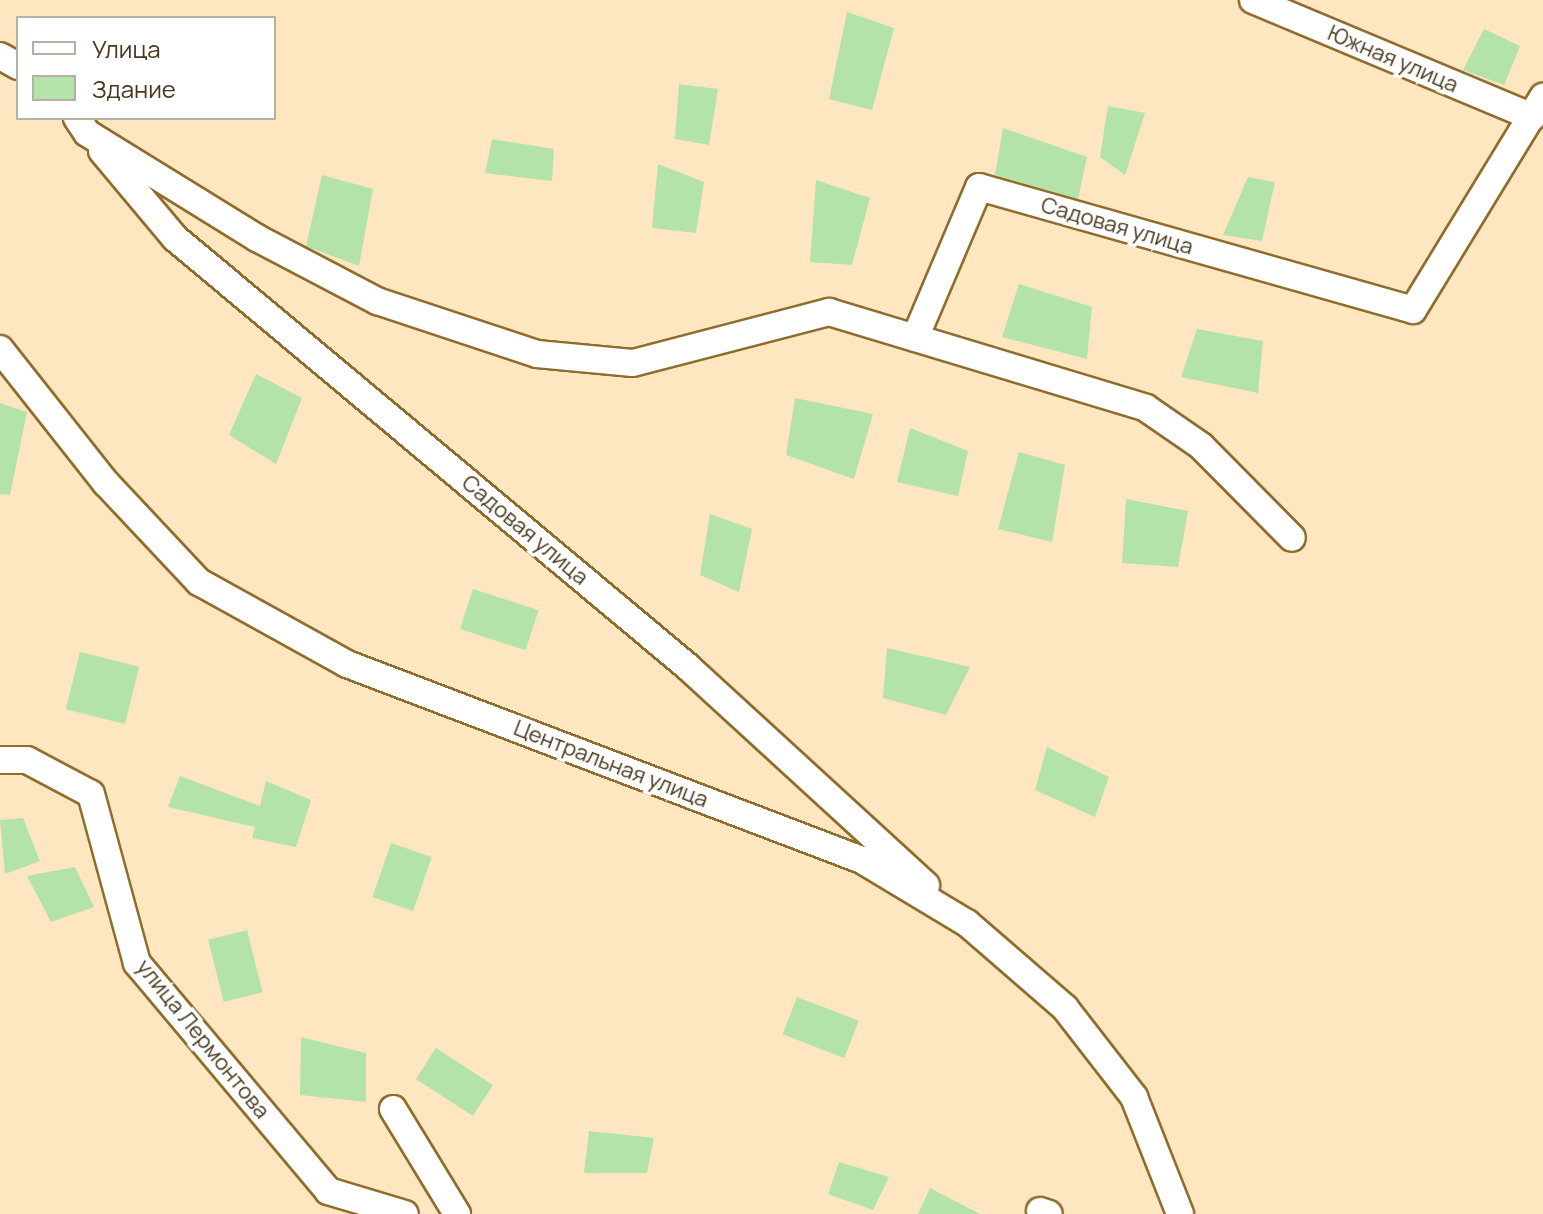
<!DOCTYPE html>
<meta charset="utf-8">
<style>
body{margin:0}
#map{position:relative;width:1543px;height:1214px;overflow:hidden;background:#fde6c0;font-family:Manrope,sans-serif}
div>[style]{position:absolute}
.building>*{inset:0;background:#b3e3a9;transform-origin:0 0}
.roads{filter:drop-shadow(2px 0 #8f6d2c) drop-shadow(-2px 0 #8f6d2c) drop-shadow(0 2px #8f6d2c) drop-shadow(0 -2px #8f6d2c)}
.minor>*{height:26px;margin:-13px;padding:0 13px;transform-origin:13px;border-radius:13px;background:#fff}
span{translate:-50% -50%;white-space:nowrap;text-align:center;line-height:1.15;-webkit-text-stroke:7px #fff;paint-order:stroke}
.street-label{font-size:22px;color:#48391e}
.legend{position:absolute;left:16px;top:16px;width:260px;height:104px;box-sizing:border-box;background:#fff;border:2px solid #b6b0a5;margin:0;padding:10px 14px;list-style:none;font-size:24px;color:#48391e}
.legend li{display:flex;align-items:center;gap:16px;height:40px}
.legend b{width:40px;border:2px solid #b6b0a5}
</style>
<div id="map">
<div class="building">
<div style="clip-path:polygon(847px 12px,894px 28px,872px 110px,829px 99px)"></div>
<div style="clip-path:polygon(1484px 29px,1520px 46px,1504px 85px,1463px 70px)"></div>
<div style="clip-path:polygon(679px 84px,718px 89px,709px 145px,675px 139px)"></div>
<div style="clip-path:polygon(1108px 106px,1145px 113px,1125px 175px,1100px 157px)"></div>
<div style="clip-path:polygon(1003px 128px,1087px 157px,1078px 199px,995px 175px)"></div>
<div style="clip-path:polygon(492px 139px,554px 149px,552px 181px,485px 173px)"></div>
<div style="clip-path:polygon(658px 164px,704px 182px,696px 233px,652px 228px)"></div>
<div style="clip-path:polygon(322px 175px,373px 189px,359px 266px,306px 246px)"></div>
<div style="clip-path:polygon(1248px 177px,1275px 182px,1262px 241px,1223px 235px)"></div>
<div style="clip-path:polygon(816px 180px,870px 198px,852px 265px,810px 262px)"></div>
<div style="clip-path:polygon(1019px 284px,1092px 307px,1087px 359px,1002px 337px)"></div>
<div style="clip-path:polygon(1197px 329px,1263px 341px,1258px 393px,1181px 377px)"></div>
<div style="clip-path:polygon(256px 374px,302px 398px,276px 464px,229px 435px)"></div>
<div style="clip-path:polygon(795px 398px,873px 414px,854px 479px,786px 455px)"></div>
<div style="clip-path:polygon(0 403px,27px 412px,10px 495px,0 494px)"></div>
<div style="clip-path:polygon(910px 428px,968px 451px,958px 496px,897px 482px)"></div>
<div style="clip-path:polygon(1019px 452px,1065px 465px,1052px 542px,998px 529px)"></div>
<div style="clip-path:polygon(1126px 499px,1188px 511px,1178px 567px,1122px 563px)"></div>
<div style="clip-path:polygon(710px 514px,752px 529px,739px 592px,700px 575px)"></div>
<div style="left:473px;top:589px;width:69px;height:42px;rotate:18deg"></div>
<div style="clip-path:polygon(887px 648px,970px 667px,946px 715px,883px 698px)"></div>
<div style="left:80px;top:652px;width:61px;height:59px;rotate:14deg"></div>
<div style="clip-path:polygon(1047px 747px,1109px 777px,1095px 817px,1035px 790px)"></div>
<div style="clip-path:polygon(180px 776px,260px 806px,266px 781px,311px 800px,296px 847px,252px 838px,255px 827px,168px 807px)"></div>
<div style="clip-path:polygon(23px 818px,40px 861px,5px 874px,0 820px)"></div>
<div style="left:391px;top:843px;width:43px;height:57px;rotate:19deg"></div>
<div style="clip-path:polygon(75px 867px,94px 907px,51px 922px,27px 876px)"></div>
<div style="left:247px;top:930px;width:64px;height:40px;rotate:76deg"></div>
<div style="left:797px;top:997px;width:66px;height:40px;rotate:21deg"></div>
<div style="clip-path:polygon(301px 1037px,366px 1053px,366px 1102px,300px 1095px)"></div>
<div style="left:436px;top:1048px;width:68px;height:37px;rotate:33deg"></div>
<div style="clip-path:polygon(589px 1131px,654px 1138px,647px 1173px,584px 1173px)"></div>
<div style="clip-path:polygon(839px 1162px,889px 1177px,873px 1210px,828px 1194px)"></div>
<div style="clip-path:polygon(930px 1188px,980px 1214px,918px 1214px)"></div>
</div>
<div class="roads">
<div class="minor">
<div style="left:1253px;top:0;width:303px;rotate:22.7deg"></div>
<div style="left:0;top:56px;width:21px;rotate:29deg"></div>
<div style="left:77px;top:118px;width:18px;rotate:56deg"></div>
<div style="left:87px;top:133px;width:200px;rotate:31.7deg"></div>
<div style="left:257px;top:238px;width:136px;rotate:27.7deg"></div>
<div style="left:377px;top:301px;width:169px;rotate:18.3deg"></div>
<div style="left:537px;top:354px;width:96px;rotate:5.4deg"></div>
<div style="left:633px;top:363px;width:203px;rotate:-14.6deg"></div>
<div style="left:829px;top:312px;width:331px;rotate:16.8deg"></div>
<div style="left:1146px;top:408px;width:67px;rotate:34.6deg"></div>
<div style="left:1201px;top:446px;width:129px;rotate:45.3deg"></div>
<div style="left:102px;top:151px;width:114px;rotate:50deg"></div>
<div style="left:175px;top:238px;width:669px;rotate:39.9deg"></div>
<div style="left:688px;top:667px;width:323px;rotate:42.5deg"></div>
<div style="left:915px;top:338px;width:164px;rotate:-67deg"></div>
<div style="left:979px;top:187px;width:451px;rotate:15.8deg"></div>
<div style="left:1413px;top:310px;width:250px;rotate:-58.6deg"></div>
<div style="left:0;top:349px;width:171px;rotate:51.7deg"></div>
<div style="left:106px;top:483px;width:136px;rotate:46.8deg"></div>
<div style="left:199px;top:582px;width:169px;rotate:29deg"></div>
<div style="left:347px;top:664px;width:551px;rotate:20.84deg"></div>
<div style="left:862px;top:860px;width:122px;rotate:31deg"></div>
<div style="left:967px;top:923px;width:130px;rotate:40.9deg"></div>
<div style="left:1065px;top:1008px;width:113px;rotate:52.2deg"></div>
<div style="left:1134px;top:1097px;width:126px;rotate:68.5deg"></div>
<div style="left:0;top:760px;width:27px"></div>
<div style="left:27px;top:760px;width:72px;rotate:28deg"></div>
<div style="left:91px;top:794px;width:175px;rotate:74.8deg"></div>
<div style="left:137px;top:963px;width:297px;rotate:50deg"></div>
<div style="left:328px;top:1191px;width:80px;rotate:16.6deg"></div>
<div style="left:393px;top:1109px;width:123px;rotate:58.6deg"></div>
<div style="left:1040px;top:1211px;width:9px;rotate:18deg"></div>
</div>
</div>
<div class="street-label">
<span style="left:1393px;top:59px;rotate:23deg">Южная улица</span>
<span style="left:1117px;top:226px;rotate:16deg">Садовая улица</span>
<span style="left:525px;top:530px;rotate:40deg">Садовая улица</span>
<span style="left:611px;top:764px;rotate:21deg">Центральная улица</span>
<span style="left:203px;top:1039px;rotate:51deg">улица Лермонтова</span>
</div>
<ul class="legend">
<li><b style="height:10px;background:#fff"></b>Улица</li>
<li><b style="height:22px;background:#b3e3a9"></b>Здание</li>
</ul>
</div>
